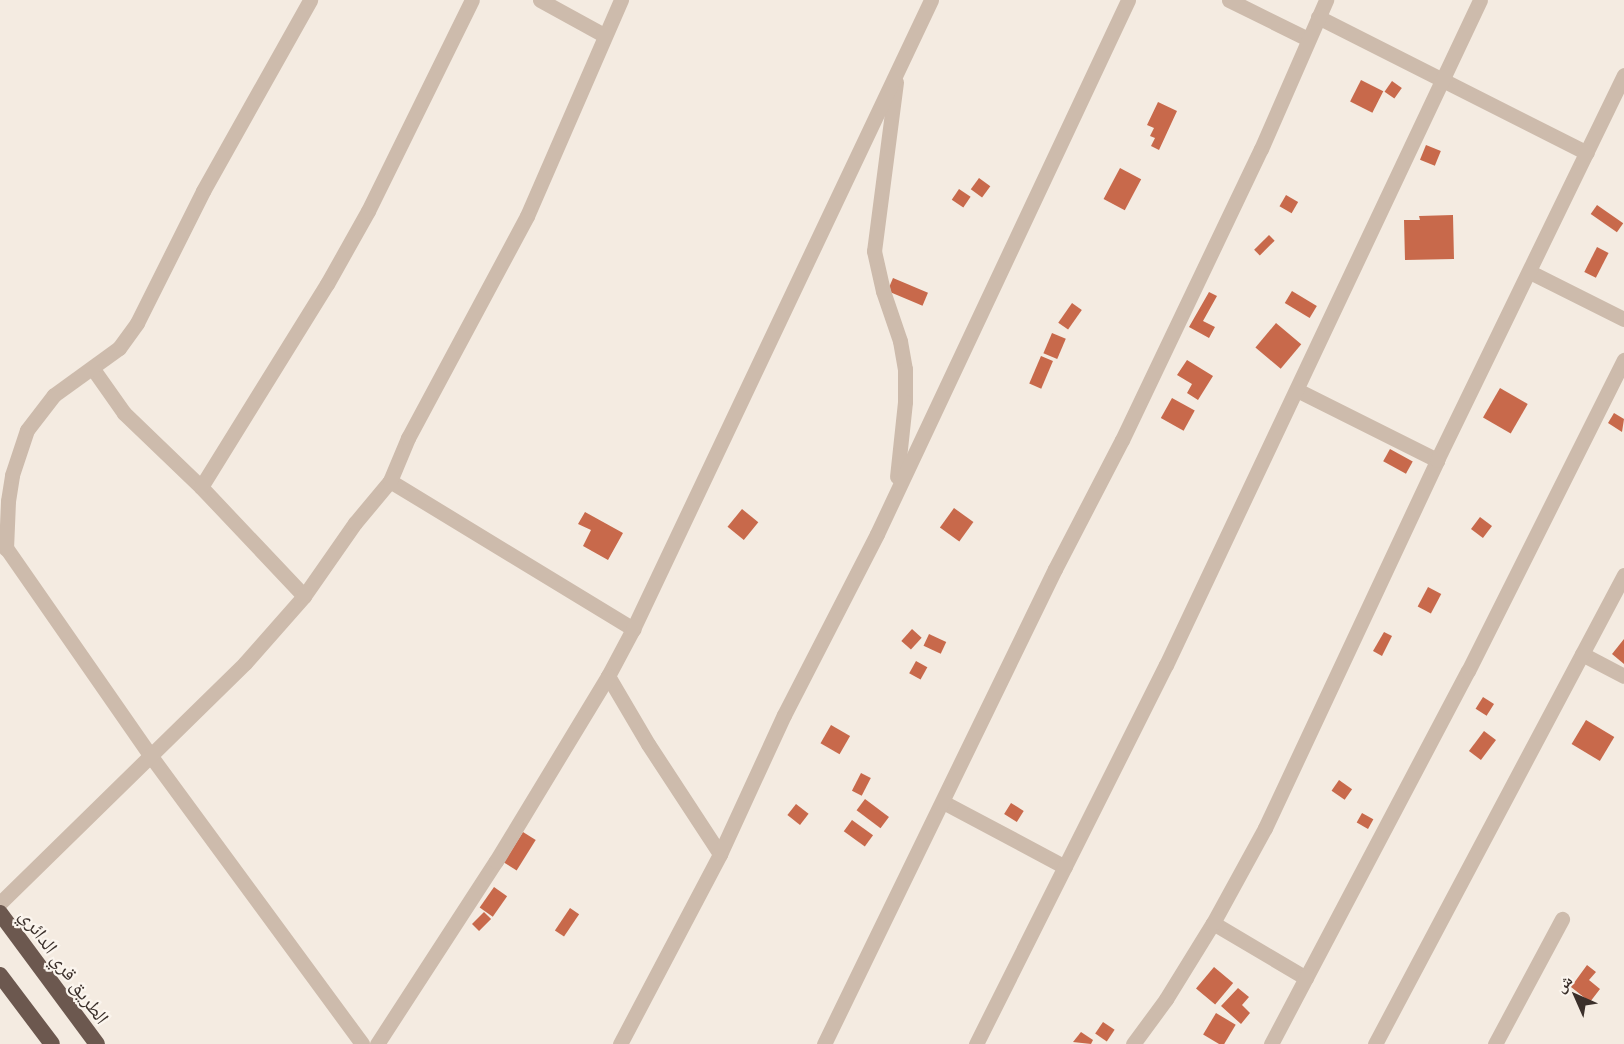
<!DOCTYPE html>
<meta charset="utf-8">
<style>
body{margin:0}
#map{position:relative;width:1624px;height:1044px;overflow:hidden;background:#f4ebe1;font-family:"Exo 2","Noto Naskh Arabic",sans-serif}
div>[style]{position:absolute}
.building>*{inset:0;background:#c8694b;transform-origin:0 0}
.minor>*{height:15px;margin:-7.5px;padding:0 7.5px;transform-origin:7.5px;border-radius:7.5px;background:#cdbbac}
.trunk>*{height:16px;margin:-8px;padding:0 8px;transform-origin:8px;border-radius:8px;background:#6c584f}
span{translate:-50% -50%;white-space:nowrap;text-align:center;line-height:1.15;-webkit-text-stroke:4.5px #fbf5ee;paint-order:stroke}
.street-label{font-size:20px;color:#3b302b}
.north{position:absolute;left:1546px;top:966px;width:60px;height:60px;-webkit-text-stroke:4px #fbf5ee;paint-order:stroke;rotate:315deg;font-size:16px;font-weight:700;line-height:24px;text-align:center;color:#3b302b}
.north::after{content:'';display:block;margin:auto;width:21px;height:27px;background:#3b302b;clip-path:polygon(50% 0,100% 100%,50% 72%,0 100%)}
</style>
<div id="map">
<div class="building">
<div style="left:1361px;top:80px;width:25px;height:24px;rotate:27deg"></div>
<div style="left:1392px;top:81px;width:12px;height:13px;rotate:35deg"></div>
<div style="clip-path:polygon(1158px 102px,1177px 111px,1159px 150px,1151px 146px,1155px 138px,1150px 136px,1154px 128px,1147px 125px)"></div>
<div style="left:1426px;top:145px;width:16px;height:16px;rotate:22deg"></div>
<div style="left:1120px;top:168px;width:24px;height:35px;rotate:28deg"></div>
<div style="left:979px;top:178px;width:14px;height:14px;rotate:36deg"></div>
<div style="left:959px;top:189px;width:14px;height:13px;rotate:34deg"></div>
<div style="left:1286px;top:195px;width:14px;height:13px;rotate:30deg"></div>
<div style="left:1597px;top:205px;width:32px;height:11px;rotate:35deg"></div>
<div style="clip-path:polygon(1453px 215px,1454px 259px,1405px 260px,1404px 220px,1420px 220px,1419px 216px)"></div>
<div style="left:1269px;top:235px;width:8px;height:21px;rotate:45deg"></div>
<div style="left:1597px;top:247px;width:13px;height:28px;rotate:27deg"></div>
<div style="left:893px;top:278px;width:38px;height:14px;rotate:23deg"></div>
<div style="left:1292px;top:291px;width:29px;height:14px;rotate:31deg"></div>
<div style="clip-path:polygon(1209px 292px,1217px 296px,1203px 321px,1215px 327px,1209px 338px,1189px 327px)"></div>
<div style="left:1072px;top:303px;width:12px;height:24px;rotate:35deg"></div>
<div style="left:1276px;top:323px;width:33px;height:32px;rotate:40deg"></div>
<div style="left:1052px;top:333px;width:15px;height:22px;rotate:23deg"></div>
<div style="left:1041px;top:356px;width:13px;height:30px;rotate:23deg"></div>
<div style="clip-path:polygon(1187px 360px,1213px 376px,1198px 400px,1187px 393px,1192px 384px,1177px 375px)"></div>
<div style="left:1500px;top:388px;width:32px;height:34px;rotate:30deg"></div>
<div style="left:1172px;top:398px;width:26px;height:23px;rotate:29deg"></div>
<div style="clip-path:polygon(1614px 413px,1624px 419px,1622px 432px,1608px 423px)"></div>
<div style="left:1390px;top:449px;width:26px;height:14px;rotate:29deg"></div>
<div style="left:954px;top:508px;width:24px;height:24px;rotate:36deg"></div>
<div style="left:742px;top:509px;width:21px;height:23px;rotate:39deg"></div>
<div style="clip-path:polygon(585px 512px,623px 533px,608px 560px,583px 546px,591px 530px,578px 524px)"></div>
<div style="left:1480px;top:517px;width:15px;height:15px;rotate:37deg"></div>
<div style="left:1428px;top:587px;width:15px;height:22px;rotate:28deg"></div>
<div style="left:912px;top:629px;width:13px;height:16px;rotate:42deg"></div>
<div style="clip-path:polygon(1384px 632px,1392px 636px,1382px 656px,1373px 651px)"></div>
<div style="left:929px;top:634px;width:19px;height:13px;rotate:25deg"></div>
<div style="clip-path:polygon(1624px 639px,1624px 664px,1612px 654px)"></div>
<div style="left:916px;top:661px;width:13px;height:14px;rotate:29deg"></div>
<div style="left:1483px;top:697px;width:13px;height:14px;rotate:32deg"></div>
<div style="left:1586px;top:720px;width:33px;height:28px;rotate:31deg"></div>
<div style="left:831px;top:725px;width:22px;height:21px;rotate:30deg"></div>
<div style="left:1484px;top:731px;width:15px;height:25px;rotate:37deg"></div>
<div style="left:861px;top:773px;width:11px;height:20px;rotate:27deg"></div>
<div style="left:1339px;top:780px;width:16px;height:13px;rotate:35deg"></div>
<div style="left:865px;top:799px;width:30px;height:14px;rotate:37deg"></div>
<div style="left:1011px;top:803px;width:15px;height:13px;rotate:32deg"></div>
<div style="left:796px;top:804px;width:16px;height:14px;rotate:38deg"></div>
<div style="left:1362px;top:813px;width:13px;height:11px;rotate:29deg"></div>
<div style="left:852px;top:820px;width:26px;height:14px;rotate:36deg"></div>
<div style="left:523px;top:832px;width:15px;height:36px;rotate:32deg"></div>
<div style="left:494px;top:887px;width:16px;height:25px;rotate:35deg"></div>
<div style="left:570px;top:908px;width:11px;height:27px;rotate:34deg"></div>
<div style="left:484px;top:912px;width:10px;height:17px;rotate:45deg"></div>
<div style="clip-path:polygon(1587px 965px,1596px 972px,1589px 980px,1600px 989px,1590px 1002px,1571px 987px)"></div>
<div style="left:1214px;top:967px;width:25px;height:28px;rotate:40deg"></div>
<div style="clip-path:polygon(1238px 988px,1249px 997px,1242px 1005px,1250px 1013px,1241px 1024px,1221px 1006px)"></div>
<div style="left:1216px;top:1013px;width:23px;height:25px;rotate:31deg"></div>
<div style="left:1103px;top:1022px;width:14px;height:14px;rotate:34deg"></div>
<div style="clip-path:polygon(1081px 1032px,1093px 1040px,1091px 1044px,1073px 1042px)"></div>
</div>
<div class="minor">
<div style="left:540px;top:0;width:73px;rotate:28.7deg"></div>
<div style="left:1229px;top:0;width:88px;rotate:26.3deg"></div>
<div style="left:1318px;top:17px;width:301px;rotate:26.8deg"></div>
<div style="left:896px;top:82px;width:170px;rotate:97.4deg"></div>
<div style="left:874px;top:251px;width:41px;rotate:77.3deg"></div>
<div style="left:883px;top:291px;width:53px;rotate:71.2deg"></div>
<div style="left:900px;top:341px;width:28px;rotate:80deg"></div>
<div style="left:905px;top:369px;width:33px;rotate:90deg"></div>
<div style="left:905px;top:402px;width:75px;rotate:96.1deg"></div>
<div style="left:1530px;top:272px;width:105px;rotate:26.6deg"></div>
<div style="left:93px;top:369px;width:54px;rotate:54.8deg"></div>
<div style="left:124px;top:413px;width:107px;rotate:43.9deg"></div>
<div style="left:201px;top:487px;width:150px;rotate:46.6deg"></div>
<div style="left:1297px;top:390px;width:157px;rotate:26.6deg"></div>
<div style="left:390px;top:481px;width:285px;rotate:31.3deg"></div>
<div style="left:201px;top:487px;width:239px;rotate:-58.2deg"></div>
<div style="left:327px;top:284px;width:84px;rotate:-60.7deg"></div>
<div style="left:368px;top:211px;width:235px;rotate:-63.8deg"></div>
<div style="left:2px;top:542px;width:259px;rotate:55.2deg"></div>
<div style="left:150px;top:755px;width:358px;rotate:53.7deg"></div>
<div style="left:6px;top:549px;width:48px;rotate:-87.6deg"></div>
<div style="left:8px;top:501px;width:26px;rotate:-81deg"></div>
<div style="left:12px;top:475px;width:47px;rotate:-71.6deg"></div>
<div style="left:27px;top:430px;width:44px;rotate:-52.4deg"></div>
<div style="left:54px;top:395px;width:80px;rotate:-35.9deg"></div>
<div style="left:119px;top:348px;width:31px;rotate:-54deg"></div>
<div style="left:137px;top:323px;width:148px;rotate:-63.4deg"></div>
<div style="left:203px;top:191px;width:219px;rotate:-60.7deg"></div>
<div style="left:1582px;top:654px;width:47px;rotate:27.6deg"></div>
<div style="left:943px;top:802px;width:138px;rotate:28deg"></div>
<div style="left:720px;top:854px;width:131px;rotate:-123.2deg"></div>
<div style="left:648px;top:744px;width:79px;rotate:-120.5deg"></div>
<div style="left:608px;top:676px;width:53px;rotate:-62deg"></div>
<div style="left:633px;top:629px;width:696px;rotate:-64.65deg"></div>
<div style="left:0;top:903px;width:343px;rotate:-44.4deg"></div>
<div style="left:245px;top:663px;width:89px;rotate:-48.6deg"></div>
<div style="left:304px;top:596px;width:89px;rotate:-55.1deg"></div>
<div style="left:355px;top:523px;width:55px;rotate:-50.2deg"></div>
<div style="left:390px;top:481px;width:47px;rotate:-67.3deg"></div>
<div style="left:408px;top:438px;width:252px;rotate:-61.8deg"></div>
<div style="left:527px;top:216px;width:236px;rotate:-66.5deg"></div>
<div style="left:1213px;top:923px;width:108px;rotate:30.6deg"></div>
<div style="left:377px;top:1044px;width:218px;rotate:-57deg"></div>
<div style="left:496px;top:861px;width:216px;rotate:-58.8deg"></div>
<div style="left:620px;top:1044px;width:215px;rotate:-62.2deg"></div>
<div style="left:720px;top:854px;width:153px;rotate:-65.3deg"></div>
<div style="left:784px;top:715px;width:203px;rotate:-62.8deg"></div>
<div style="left:877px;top:534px;width:590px;rotate:-64.82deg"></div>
<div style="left:824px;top:1044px;width:528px;rotate:-64.07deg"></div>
<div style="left:1055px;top:569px;width:145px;rotate:-62.6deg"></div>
<div style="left:1122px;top:440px;width:322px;rotate:-64.5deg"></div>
<div style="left:1261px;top:149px;width:163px;rotate:-66.4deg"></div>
<div style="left:976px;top:1044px;width:424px;rotate:-63.4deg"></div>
<div style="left:1166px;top:665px;width:735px;rotate:-64.72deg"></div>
<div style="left:1133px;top:1044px;width:56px;rotate:-53.7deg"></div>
<div style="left:1166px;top:999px;width:89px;rotate:-58.3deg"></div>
<div style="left:1213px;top:923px;width:108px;rotate:-61.3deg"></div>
<div style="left:1265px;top:828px;width:406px;rotate:-64.9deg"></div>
<div style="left:1437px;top:460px;width:428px;rotate:-64.1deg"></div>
<div style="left:1271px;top:1044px;width:422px;rotate:-62.2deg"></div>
<div style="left:1468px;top:671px;width:348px;rotate:-63.4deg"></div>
<div style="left:1375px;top:1044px;width:531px;rotate:-62.04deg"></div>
<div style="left:1495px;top:1044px;width:142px;rotate:-61.8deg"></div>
</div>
<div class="trunk">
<div style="left:0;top:913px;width:163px;rotate:53.5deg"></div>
<div style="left:0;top:975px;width:86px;rotate:53deg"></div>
</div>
<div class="street-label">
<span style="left:65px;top:966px;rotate:54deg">الطريق قري الدائري</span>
</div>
<div class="north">ش</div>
</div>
